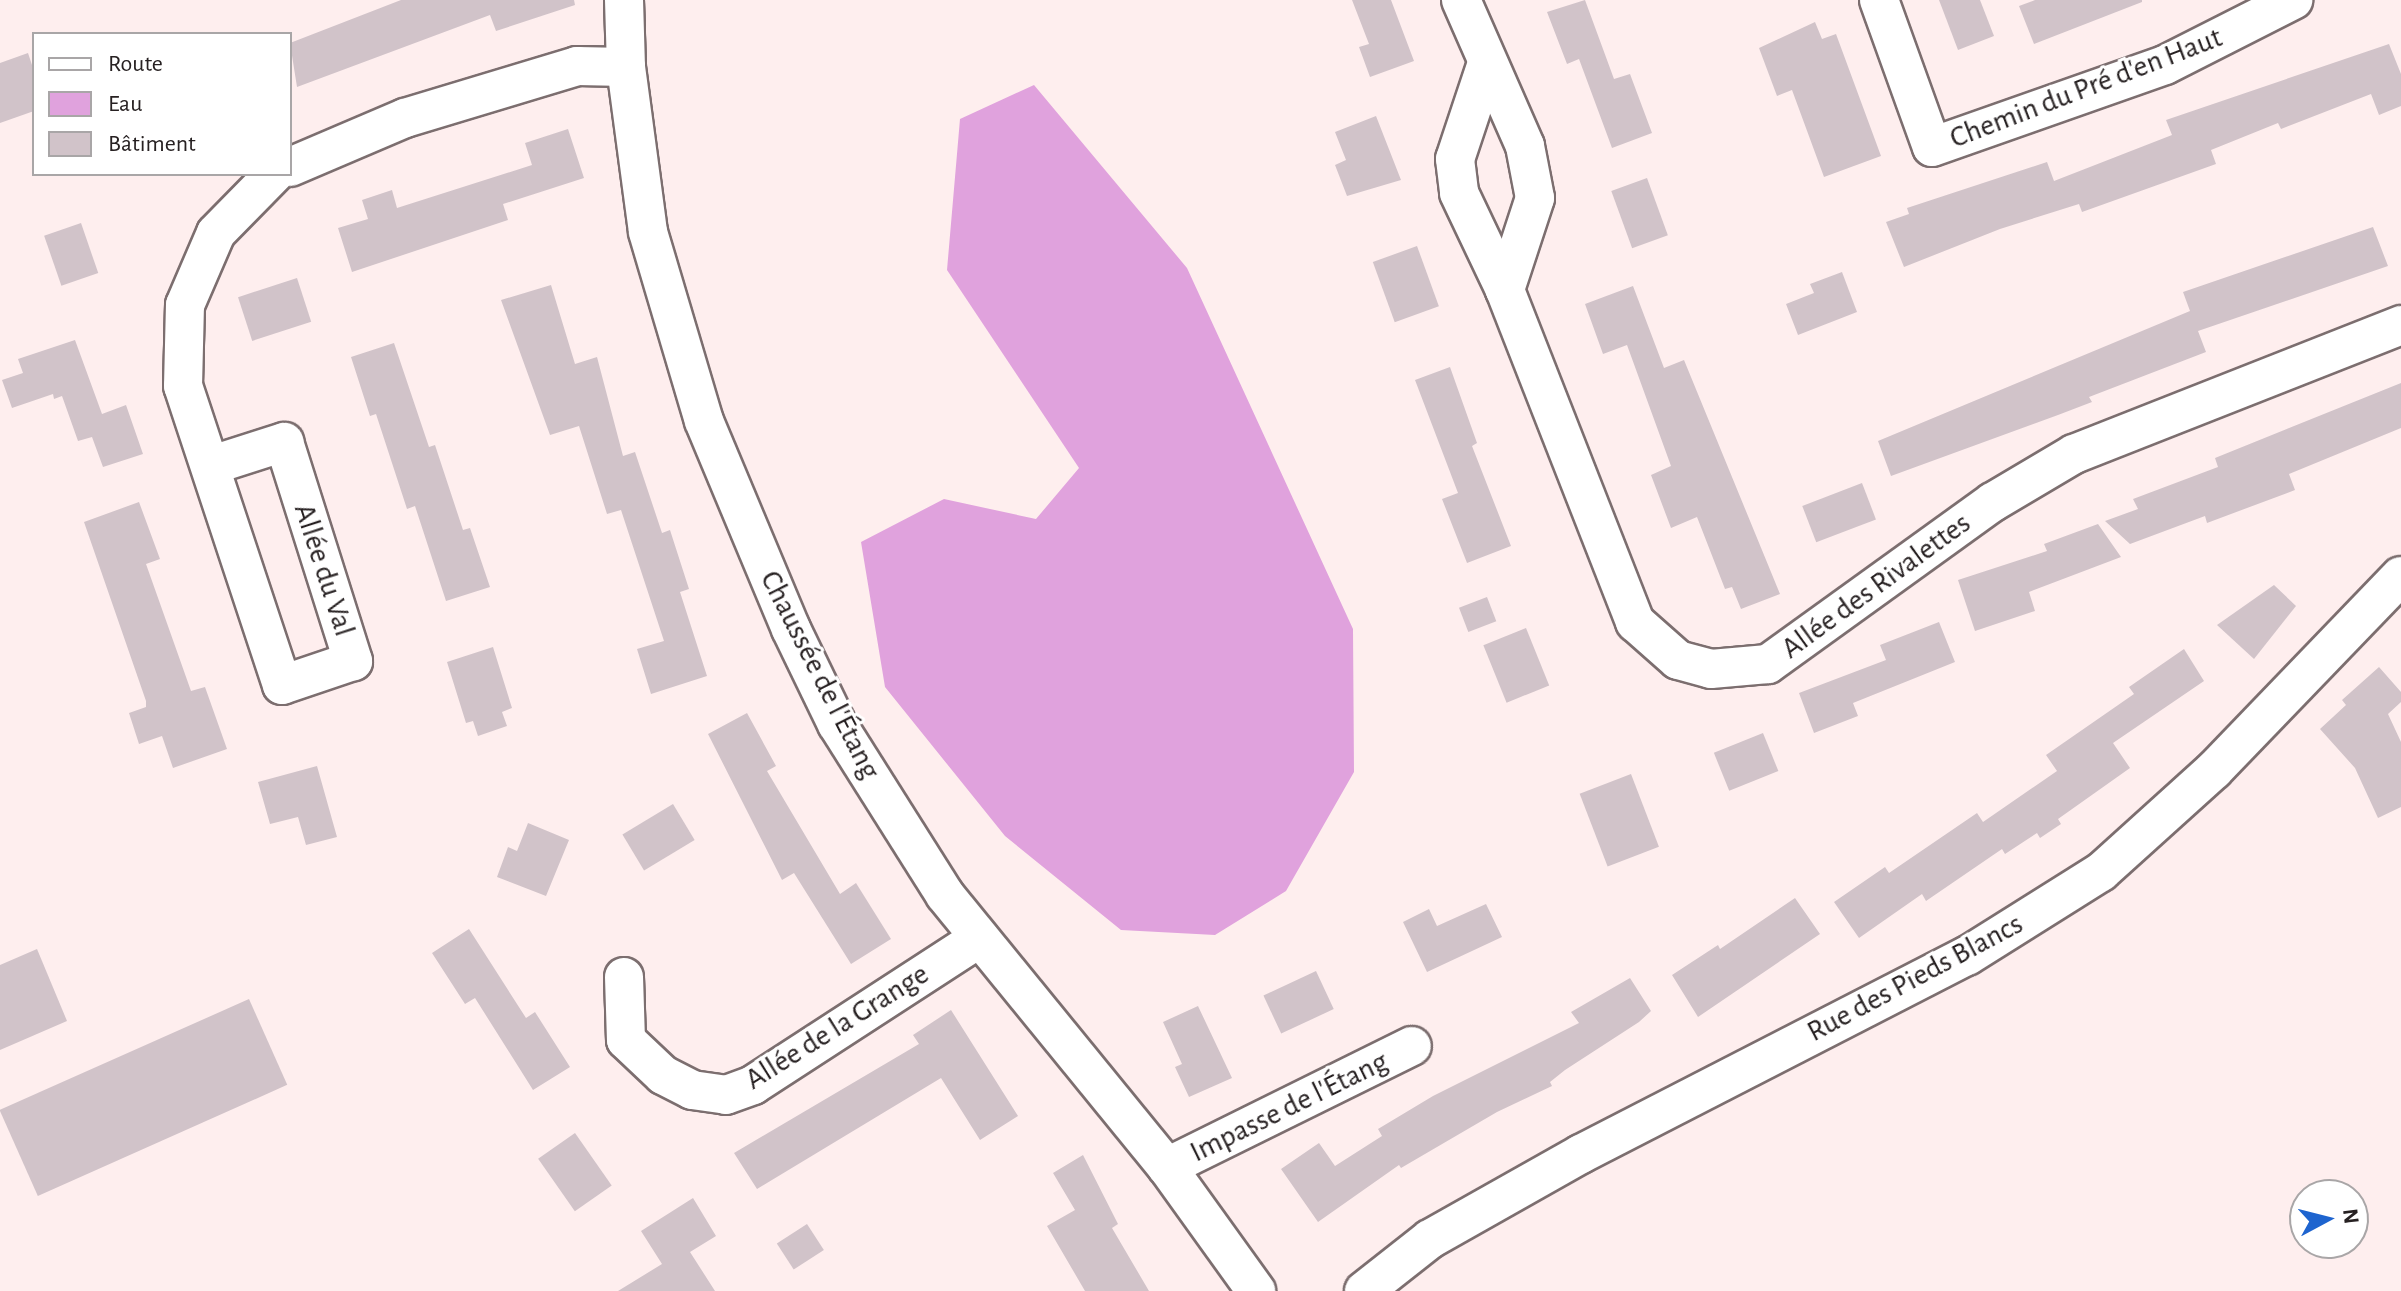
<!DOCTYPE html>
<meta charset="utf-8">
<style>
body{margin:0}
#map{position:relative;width:2401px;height:1291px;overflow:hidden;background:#feeeee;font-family:"Alegreya Sans",sans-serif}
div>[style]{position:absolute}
.water>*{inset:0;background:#e0a2dd}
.building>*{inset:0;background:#d1c3c9;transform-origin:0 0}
.roads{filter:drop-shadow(2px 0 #7c6e6f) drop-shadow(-2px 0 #7c6e6f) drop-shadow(0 2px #7c6e6f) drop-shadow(0 -2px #7c6e6f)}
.street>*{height:38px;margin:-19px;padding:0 19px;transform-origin:19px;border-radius:19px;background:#fff}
span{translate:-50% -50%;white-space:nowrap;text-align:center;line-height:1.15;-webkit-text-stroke:6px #fff;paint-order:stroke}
.street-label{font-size:30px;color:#272122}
.legend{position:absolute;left:32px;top:32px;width:260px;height:144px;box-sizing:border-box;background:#fff;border:2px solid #a9a6a7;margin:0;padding:10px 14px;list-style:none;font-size:24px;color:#272122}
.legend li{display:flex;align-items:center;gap:16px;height:40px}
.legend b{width:40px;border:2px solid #a9a6a7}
.north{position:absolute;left:2289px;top:1179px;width:80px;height:80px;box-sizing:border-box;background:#fff;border:2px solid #a9a6a7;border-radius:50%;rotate:83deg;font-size:22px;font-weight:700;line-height:32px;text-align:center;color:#272122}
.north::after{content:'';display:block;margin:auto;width:28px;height:36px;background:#1e64cf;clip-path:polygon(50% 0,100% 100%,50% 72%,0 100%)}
</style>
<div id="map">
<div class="water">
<div style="clip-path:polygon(1034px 85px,1187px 268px,1353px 629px,1354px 772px,1286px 891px,1215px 935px,1121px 930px,1005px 836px,885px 687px,861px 542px,944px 499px,1036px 519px,1079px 468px,947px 270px,960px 119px)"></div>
</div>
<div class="building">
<div style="clip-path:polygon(401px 0,574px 0,575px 5px,496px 31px,490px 15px,297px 87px,290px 43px)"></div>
<div style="clip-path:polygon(1352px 0,1391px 0,1414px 61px,1370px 77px,1359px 47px,1369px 44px)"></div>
<div style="clip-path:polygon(1585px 0,1614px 79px,1630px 74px,1652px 133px,1612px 148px,1579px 59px,1567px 64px,1547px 12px)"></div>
<div style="clip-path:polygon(1939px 0,1980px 0,1994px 36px,1958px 50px)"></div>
<div style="clip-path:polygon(2035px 0,2142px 0,2142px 2px,2034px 44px,2019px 6px)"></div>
<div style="clip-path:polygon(1815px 22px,1822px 39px,1836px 34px,1881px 156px,1824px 177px,1792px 90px,1777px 96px,1759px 48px)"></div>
<div style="clip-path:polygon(2389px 44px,2401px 74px,2401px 106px,2379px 115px,2371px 94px,2281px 129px,2278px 123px,2211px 150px,2216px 164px,2082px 212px,2079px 204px,2000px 229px,1904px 267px,1886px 222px,1909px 214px,1907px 208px,2047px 162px,2054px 181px,2172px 135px,2166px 120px)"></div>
<div style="clip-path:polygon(28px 53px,34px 71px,34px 111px,0 123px,0 63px)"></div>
<div style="clip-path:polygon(1376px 116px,1401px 180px,1347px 196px,1335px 165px,1346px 160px,1335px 132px)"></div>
<div style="clip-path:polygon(568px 129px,584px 178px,503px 204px,508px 220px,352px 272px,338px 228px,368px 219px,362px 200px,392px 190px,397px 208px,532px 165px,525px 143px)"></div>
<div style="left:1647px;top:178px;width:61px;height:38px;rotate:70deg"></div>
<div style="left:81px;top:223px;width:53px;height:39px;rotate:71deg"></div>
<div style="clip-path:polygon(2373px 227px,2388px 266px,2198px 331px,2206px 352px,2089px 397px,2092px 402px,2058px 415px,1891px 476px,1878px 441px,2190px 311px,2183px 292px)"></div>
<div style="left:1417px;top:246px;width:64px;height:47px;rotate:70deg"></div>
<div style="clip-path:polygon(1842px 272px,1857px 312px,1798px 335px,1786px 304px,1814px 293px,1810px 284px)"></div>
<div style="left:297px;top:278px;width:46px;height:62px;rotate:72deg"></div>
<div style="clip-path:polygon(551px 285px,575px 364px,597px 357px,623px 456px,635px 452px,662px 533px,670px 530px,689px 589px,680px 592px,707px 676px,651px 694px,637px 649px,664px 641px,621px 510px,607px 514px,579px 426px,550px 435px,501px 300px)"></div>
<div style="clip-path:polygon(1633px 286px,1664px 368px,1684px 360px,1780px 594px,1741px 609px,1732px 587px,1725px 589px,1697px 517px,1671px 528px,1651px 475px,1671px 466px,1627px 345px,1603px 354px,1585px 304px)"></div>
<div style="clip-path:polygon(75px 340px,102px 414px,126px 405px,143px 454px,103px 467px,92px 437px,78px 441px,62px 396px,54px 399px,53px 394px,12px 408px,2px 380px,23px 373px,18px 359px)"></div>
<div style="clip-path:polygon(394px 343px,429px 447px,435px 445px,463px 530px,470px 528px,490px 587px,446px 601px,415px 506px,407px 509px,376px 414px,370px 416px,351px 357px)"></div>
<div style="clip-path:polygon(1450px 367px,1477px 443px,1472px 446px,1511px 546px,1467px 563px,1442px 499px,1458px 493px,1415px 380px)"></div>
<div style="clip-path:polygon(2401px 383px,2401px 428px,2289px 474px,2295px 490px,2207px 523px,2205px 516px,2130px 544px,2105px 521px,2138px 509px,2133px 499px,2218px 467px,2215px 458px)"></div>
<div style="left:1862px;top:483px;width:39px;height:64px;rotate:69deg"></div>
<div style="clip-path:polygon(139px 502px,160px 559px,146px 564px,191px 691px,205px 687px,227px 749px,173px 768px,162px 736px,139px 744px,129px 713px,146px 707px,146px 701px,84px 522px)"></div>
<div style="clip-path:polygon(2098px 524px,2121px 557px,2029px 592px,2035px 611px,1975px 631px,1958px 580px,2047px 551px,2044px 544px)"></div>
<div style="clip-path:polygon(2274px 585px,2296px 606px,2254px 659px,2217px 625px)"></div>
<div style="left:1487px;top:597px;width:26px;height:30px;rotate:69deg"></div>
<div style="clip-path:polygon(1939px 622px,1955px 662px,1853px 703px,1858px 716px,1814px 733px,1799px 693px,1886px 660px,1880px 645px)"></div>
<div style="left:1526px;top:628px;width:62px;height:46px;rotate:68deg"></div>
<div style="clip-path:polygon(493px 647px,512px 708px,502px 712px,507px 726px,478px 736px,473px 721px,466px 723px,447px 662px)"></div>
<div style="clip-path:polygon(2184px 649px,2204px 681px,2113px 743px,2130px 768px,2058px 819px,2061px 824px,2040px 838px,2037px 833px,2005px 854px,2002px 849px,1926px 901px,1922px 894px,1859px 938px,1834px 902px,1885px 867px,1889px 873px,1977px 813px,1983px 822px,2057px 771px,2046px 755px,2134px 694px,2129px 687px)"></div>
<div style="clip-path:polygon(2379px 667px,2401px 692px,2401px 702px,2388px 714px,2401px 742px,2401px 807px,2378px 818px,2355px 768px,2320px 729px,2346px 705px,2342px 700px)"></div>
<div style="clip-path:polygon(747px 713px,776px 766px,767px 771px,840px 894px,856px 883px,891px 939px,851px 964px,794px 873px,782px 880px,708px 734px)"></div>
<div style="left:1763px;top:733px;width:41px;height:53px;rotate:68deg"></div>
<div style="clip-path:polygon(317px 766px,337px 837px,306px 845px,298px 817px,270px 824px,258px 782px)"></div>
<div style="left:1631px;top:774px;width:78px;height:55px;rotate:69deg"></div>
<div style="left:673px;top:804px;width:42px;height:59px;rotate:59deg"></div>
<div style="clip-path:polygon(528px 823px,569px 840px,546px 896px,497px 877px,508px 847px,517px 851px)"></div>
<div style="clip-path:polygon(1795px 898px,1820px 934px,1698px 1017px,1672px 975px,1718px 945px,1720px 949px)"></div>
<div style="clip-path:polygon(1486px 904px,1502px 937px,1427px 972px,1403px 922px,1429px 909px,1437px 926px)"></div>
<div style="clip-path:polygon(469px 929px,526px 1018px,535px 1012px,570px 1067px,533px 1090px,475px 998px,465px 1004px,432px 953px)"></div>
<div style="clip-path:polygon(37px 949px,67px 1021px,0 1050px,0 965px)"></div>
<div style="left:1316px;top:971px;width:42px;height:58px;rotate:65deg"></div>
<div style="clip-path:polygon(1630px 978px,1651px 1011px,1639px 1022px,1565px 1070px,1550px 1082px,1552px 1086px,1497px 1112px,1401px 1168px,1399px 1165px,1318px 1222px,1281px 1169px,1319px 1143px,1335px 1166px,1382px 1136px,1378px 1129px,1433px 1096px,1579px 1023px,1571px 1012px)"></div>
<div style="left:249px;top:999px;width:94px;height:273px;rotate:66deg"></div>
<div style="clip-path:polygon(1198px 1006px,1232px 1078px,1189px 1097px,1175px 1067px,1182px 1064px,1163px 1022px)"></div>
<div style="clip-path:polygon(951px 1010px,1018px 1116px,980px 1140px,941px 1078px,757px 1189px,734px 1153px,919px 1044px,913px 1035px)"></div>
<div style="left:575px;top:1133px;width:64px;height:45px;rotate:55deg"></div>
<div style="clip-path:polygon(1083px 1155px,1118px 1224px,1112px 1228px,1149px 1291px,1085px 1291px,1047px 1226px,1075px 1210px,1053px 1173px)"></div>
<div style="clip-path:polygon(693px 1198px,716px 1236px,690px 1252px,715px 1291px,618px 1291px,662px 1264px,641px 1231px)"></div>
<div style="left:807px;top:1224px;width:31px;height:36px;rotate:57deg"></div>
</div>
<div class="roads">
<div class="street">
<div style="left:624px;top:0;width:67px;rotate:88.3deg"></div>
<div style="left:626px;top:67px;width:166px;rotate:82.4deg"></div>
<div style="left:648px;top:232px;width:197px;rotate:73.5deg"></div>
<div style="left:704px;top:421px;width:225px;rotate:67.3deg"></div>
<div style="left:791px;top:629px;width:106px;rotate:64.2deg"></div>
<div style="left:837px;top:724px;width:202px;rotate:57.7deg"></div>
<div style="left:945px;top:895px;width:351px;rotate:50.8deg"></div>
<div style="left:1167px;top:1167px;width:153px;rotate:54.3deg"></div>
<div style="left:1461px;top:0;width:159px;rotate:66.3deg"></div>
<div style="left:1525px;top:146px;width:53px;rotate:79.1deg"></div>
<div style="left:1535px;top:198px;width:97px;rotate:108.1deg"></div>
<div style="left:1879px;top:0;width:156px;rotate:70.2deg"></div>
<div style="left:1932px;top:147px;width:247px;rotate:-19.4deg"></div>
<div style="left:2165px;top:65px;width:144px;rotate:-26.9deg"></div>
<div style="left:1486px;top:66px;width:98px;rotate:108.4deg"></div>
<div style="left:1455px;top:159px;width:34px;rotate:83deg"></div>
<div style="left:1459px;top:193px;width:107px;rotate:64.6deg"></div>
<div style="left:1505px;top:290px;width:357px;rotate:68.6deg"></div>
<div style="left:1635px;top:622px;width:57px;rotate:41.5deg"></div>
<div style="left:1678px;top:660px;width:34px;rotate:15deg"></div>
<div style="left:1711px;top:669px;width:57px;rotate:-5deg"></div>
<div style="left:1768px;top:664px;width:277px;rotate:-35.8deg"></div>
<div style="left:1993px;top:502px;width:94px;rotate:-30.7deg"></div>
<div style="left:2074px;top:454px;width:352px;rotate:-21.5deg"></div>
<div style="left:290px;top:167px;width:125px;rotate:-23.1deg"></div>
<div style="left:405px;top:118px;width:180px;rotate:-16.8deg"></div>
<div style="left:577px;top:66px;width:49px;rotate:1.2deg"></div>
<div style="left:212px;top:465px;width:76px;rotate:-17.7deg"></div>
<div style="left:284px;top:442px;width:230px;rotate:72.5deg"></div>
<div style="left:353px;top:661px;width:75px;rotate:161.3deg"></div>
<div style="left:282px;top:685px;width:315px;rotate:-108.3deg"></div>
<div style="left:183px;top:386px;width:81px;rotate:-88.6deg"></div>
<div style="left:185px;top:305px;width:78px;rotate:-66.7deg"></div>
<div style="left:216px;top:233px;width:83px;rotate:-45.5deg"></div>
<div style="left:624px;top:977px;width:63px;rotate:88.2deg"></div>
<div style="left:626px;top:1040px;width:51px;rotate:43.4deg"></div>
<div style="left:663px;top:1075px;width:33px;rotate:27deg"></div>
<div style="left:692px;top:1090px;width:34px;rotate:8deg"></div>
<div style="left:726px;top:1095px;width:29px;rotate:-20deg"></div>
<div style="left:753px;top:1085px;width:270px;rotate:-33deg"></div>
<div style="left:1167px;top:1167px;width:273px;rotate:-26.3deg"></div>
<div style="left:1364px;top:1291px;width:84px;rotate:-38.2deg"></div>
<div style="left:1430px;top:1239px;width:173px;rotate:-29.4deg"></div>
<div style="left:1581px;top:1154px;width:434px;rotate:-27.2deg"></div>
<div style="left:1967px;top:956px;width:158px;rotate:-32.1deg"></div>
<div style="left:2101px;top:872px;width:152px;rotate:-42.1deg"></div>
<div style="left:2214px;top:770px;width:269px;rotate:-46.1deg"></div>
</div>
</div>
<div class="street-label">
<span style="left:2086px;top:88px;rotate:-21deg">Chemin du Pré d'en Haut</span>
<span style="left:324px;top:570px;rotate:72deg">Allée du Val</span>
<span style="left:1876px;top:586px;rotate:-36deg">Allée des Rivalettes</span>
<span style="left:820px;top:675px;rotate:63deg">Chaussée de l'Étang</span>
<span style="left:1915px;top:978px;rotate:-28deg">Rue des Pieds Blancs</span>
<span style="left:837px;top:1027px;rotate:-32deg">Allée de la Grange</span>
<span style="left:1289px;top:1107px;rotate:-26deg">Impasse de l'Étang</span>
</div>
<ul class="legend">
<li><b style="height:10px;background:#fff"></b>Route</li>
<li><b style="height:22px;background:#e0a2dd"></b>Eau</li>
<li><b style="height:22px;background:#d1c3c9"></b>Bâtiment</li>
</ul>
<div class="north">N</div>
</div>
